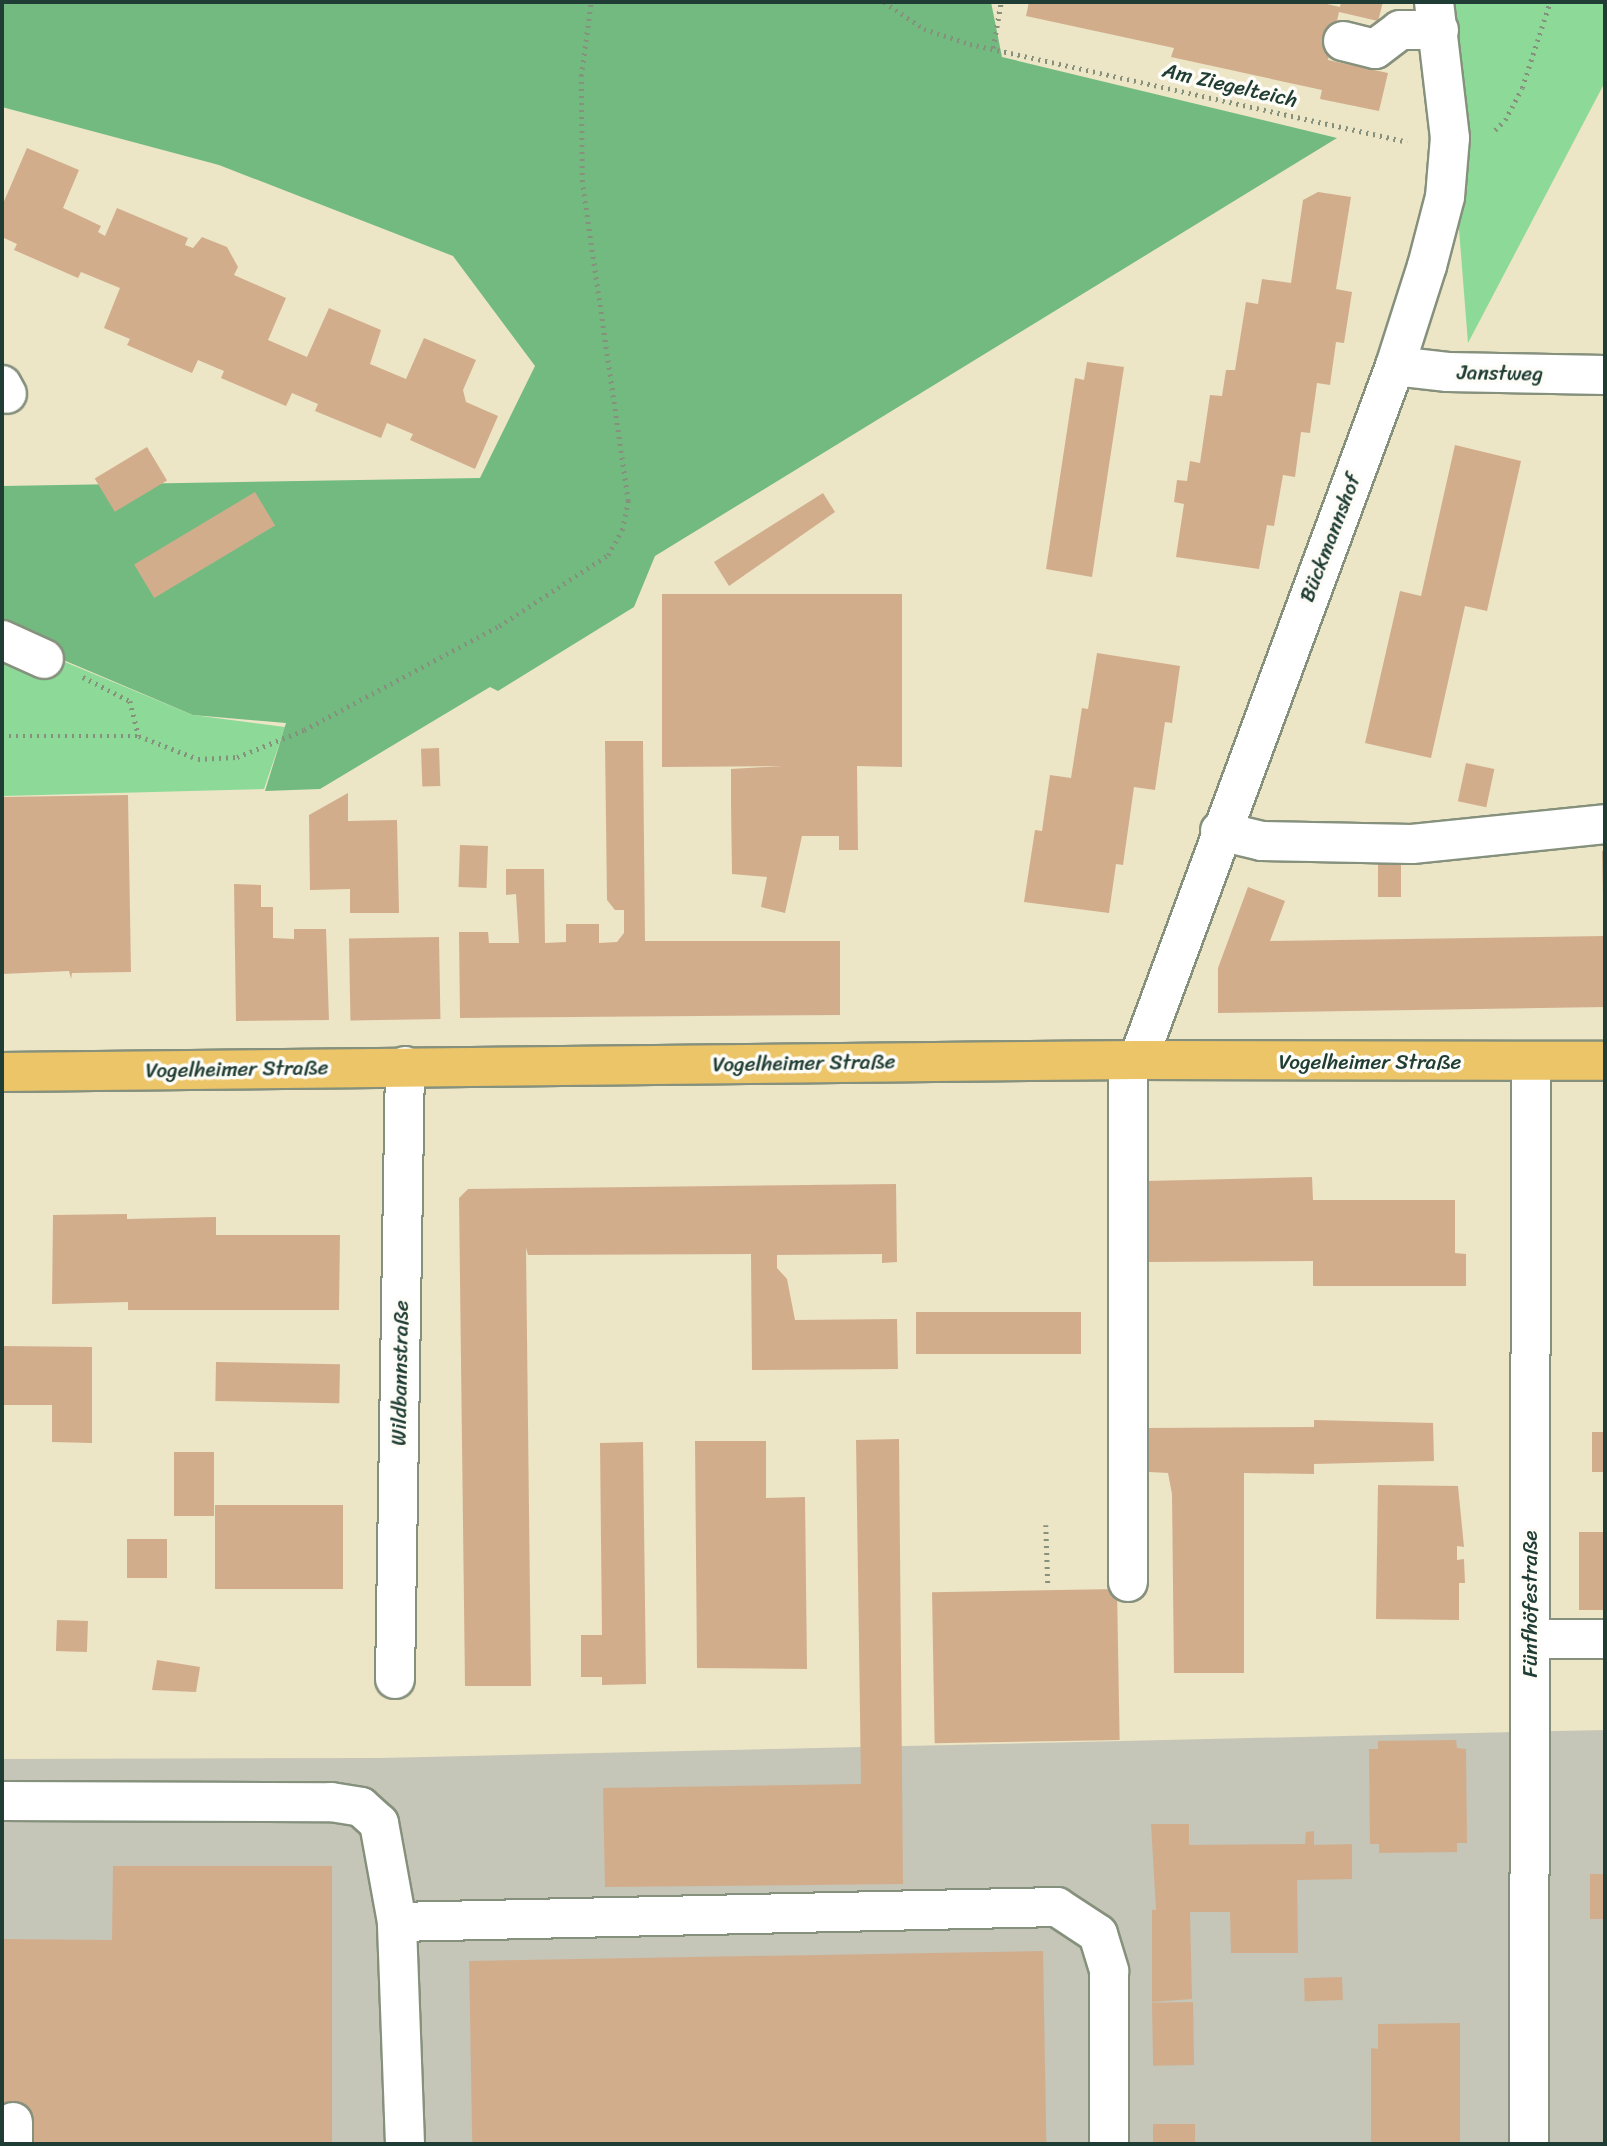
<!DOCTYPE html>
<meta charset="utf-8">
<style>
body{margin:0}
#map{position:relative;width:1607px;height:2146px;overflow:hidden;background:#ece5c6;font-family:Sriracha,sans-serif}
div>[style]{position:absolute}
.industrial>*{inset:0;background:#c5c5b8}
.green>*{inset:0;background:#8dda98}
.forest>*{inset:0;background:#72ba80}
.building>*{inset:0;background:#d2ad8c;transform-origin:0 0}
.path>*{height:4.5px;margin-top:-2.25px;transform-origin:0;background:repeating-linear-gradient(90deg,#86917d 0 2px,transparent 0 7px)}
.roads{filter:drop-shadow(2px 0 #86917d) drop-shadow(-2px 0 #86917d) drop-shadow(0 2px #86917d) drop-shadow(0 -2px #86917d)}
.minor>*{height:38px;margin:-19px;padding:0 19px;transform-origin:19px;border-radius:19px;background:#fff}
.major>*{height:38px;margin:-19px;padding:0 19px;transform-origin:19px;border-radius:19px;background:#edc569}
span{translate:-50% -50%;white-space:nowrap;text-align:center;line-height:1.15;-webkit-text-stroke:7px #fdfcf7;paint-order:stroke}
.street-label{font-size:21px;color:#1f3d34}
.frame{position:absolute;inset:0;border:4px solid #1f3d34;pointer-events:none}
</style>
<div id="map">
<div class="industrial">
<div style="clip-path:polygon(1605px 1730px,1605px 2144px,2px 2144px,2px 1759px,382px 1758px)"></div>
</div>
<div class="green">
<div style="clip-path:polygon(1441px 2px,1605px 2px,1605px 82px,1468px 343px)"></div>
<div style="clip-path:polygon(2px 636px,193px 715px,285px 727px,264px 789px,2px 796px)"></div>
</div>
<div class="forest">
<div style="clip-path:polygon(2px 2px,991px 2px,1002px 57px,1337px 138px,655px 556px,634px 607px,498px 691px,490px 687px,320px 789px,265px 791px,286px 723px,193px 715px,2px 634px,2px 486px,480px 478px,535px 366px,453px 256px,219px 165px,2px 107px)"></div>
</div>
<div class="building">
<div style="clip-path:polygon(1029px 2px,1318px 2px,1340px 7px,1341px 2px,1383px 2px,1378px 21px,1339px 12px,1328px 60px,1388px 73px,1379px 111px,1320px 99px,1322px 90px,1171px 57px,1174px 48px,1026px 16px)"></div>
<div style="clip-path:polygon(27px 148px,79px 170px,63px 208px,101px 226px,98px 232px,105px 236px,117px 208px,188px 238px,185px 245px,193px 248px,202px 237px,227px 247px,238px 267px,234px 275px,286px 298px,268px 340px,307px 357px,329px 308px,381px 330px,370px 364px,406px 379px,424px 338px,476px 360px,463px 390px,466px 402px,498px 416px,475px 469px,410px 440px,413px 434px,387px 423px,381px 438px,315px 411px,318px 404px,292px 393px,286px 406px,221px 378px,224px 371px,198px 360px,192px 373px,127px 345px,130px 339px,104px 328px,120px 288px,81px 272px,78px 278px,14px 250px,17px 244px,2px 237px,2px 206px)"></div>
<div style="clip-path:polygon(1318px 192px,1351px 197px,1336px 289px,1352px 292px,1344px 343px,1336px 342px,1330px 385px,1317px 383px,1310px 433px,1301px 432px,1295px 477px,1283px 475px,1274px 526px,1267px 525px,1259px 569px,1176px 557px,1184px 504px,1174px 502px,1177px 480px,1187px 481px,1190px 461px,1200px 463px,1210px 395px,1222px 396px,1226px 370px,1235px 370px,1246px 302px,1258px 304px,1262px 279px,1291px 283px,1303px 200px)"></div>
<div style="clip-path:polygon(1087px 362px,1124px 367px,1092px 577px,1046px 569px,1075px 378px,1084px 380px)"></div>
<div style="clip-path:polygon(1455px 445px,1521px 461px,1487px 611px,1465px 606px,1431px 758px,1365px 743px,1400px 591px,1421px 596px)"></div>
<div style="left:147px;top:447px;width:39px;height:61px;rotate:59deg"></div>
<div style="left:255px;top:492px;width:39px;height:141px;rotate:59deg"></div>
<div style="clip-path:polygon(823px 493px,835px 512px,729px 586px,714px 562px)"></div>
<div style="clip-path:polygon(662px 594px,902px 594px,902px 767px,857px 766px,858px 850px,839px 850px,839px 836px,802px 836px,785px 913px,761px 907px,767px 877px,732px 874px,731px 804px,731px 769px,783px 766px,662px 767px)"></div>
<div style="clip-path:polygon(1097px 653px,1180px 666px,1172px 723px,1165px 722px,1155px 790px,1134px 787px,1123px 865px,1116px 864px,1109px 913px,1024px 902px,1035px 830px,1042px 831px,1050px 775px,1071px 778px,1082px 708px,1088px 709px)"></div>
<div style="clip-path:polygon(605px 741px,643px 741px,645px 941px,840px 941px,840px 1015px,460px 1018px,459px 932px,488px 932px,489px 943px,519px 943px,516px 894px,506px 895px,506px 869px,544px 869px,545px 943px,566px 942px,566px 924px,599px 924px,599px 943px,617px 942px,624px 933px,624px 910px,615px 910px,607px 900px)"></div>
<div style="left:439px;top:748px;width:38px;height:18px;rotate:88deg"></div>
<div style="left:1466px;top:763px;width:29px;height:39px;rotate:12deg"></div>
<div style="clip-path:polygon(348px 793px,348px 821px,397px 820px,399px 913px,350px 913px,350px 889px,310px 890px,309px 815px)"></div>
<div style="clip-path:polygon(128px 795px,131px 972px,72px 973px,71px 979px,69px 971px,2px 974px,2px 797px)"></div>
<div style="left:460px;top:845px;width:28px;height:42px;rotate:2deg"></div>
<div style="clip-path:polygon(1602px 851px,1605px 851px,1605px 894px,1603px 894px)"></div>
<div style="left:1378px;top:854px;width:23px;height:43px"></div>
<div style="clip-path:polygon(234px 884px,261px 885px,261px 907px,273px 907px,273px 938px,294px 939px,294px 929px,326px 929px,329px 1020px,236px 1021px)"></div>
<div style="clip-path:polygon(1248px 887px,1285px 901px,1270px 941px,1605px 936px,1605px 1007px,1218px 1013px,1218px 968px)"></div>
<div style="left:439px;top:937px;width:82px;height:90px;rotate:89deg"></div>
<div style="clip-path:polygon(1312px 1177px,1313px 1200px,1455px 1200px,1455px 1253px,1466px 1254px,1466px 1286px,1313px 1286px,1313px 1261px,1148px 1262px,1147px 1181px)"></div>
<div style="clip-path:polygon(896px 1184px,897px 1262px,882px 1263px,882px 1254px,777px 1255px,777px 1268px,787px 1279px,795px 1320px,897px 1319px,898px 1369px,752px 1370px,751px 1254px,528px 1255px,526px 1248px,531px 1686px,465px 1686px,459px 1198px,468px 1189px)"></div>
<div style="clip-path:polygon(127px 1214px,127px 1219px,216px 1217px,216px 1235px,340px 1235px,339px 1310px,128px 1310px,128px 1302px,52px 1304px,53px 1215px)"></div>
<div style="left:1081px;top:1312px;width:42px;height:165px;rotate:90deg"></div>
<div style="clip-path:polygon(2px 1346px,92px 1347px,92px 1443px,52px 1442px,52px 1405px,2px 1405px)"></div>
<div style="left:216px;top:1362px;width:124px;height:39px;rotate:1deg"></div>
<div style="clip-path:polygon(1314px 1420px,1433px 1423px,1434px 1461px,1314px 1464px,1314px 1474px,1244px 1473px,1244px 1673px,1174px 1673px,1172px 1494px,1168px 1473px,1149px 1472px,1149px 1428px,1314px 1427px)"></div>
<div style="left:1592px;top:1432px;width:13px;height:40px"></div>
<div style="clip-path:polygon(899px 1439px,903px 1884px,605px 1887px,603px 1788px,861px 1784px,856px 1440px)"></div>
<div style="clip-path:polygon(695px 1441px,766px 1441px,766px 1498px,805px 1497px,807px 1669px,697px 1668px)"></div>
<div style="clip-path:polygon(643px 1442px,646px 1684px,602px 1685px,602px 1677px,581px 1677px,581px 1635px,602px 1635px,600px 1443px)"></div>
<div style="left:174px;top:1452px;width:40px;height:64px"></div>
<div style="clip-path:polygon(1378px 1485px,1458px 1486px,1464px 1547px,1457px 1546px,1457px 1560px,1464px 1559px,1465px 1583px,1459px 1583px,1459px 1620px,1376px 1619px)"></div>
<div style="left:215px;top:1505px;width:128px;height:84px"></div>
<div style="left:1579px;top:1532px;width:26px;height:78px"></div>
<div style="left:127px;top:1539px;width:40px;height:39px"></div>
<div style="left:1117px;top:1589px;width:151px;height:185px;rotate:89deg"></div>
<div style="left:57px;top:1620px;width:31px;height:31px;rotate:2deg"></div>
<div style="clip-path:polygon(157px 1660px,200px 1667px,196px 1692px,152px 1690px)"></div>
<div style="clip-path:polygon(1456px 1740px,1457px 1748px,1466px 1749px,1467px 1843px,1457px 1843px,1457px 1852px,1379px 1853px,1379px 1844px,1370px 1844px,1369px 1749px,1378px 1749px,1378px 1741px)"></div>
<div style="clip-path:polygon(1151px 1824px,1189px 1824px,1189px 1845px,1305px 1844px,1306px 1832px,1314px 1831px,1314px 1845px,1352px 1844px,1352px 1879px,1297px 1880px,1298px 1953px,1231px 1953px,1230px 1912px,1190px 1912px,1192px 1999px,1152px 2002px,1152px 1910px,1156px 1910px)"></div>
<div style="clip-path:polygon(113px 1866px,332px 1866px,332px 2144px,2px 2144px,2px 1939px,112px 1940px)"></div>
<div style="left:1590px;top:1874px;width:15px;height:45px"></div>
<div style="left:1043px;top:1951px;width:193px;height:574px;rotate:89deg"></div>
<div style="left:1342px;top:1977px;width:23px;height:38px;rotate:88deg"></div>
<div style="left:1193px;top:2002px;width:63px;height:41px;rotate:89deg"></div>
<div style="clip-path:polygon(1460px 2023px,1460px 2144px,1371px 2144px,1371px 2048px,1378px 2049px,1378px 2024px)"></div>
<div style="left:1195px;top:2124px;width:20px;height:42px;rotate:90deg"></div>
</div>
<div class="path">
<div style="left:884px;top:2px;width:48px;rotate:34deg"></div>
<div style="left:924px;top:29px;width:48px;rotate:18.1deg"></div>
<div style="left:970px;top:44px;width:448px;rotate:12.6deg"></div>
<div style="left:993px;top:48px;width:47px;rotate:-80.1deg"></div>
<div style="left:1495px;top:130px;width:14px;rotate:-45deg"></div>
<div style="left:1505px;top:120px;width:36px;rotate:-62deg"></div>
<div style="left:1522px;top:88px;width:90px;rotate:-72deg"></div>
<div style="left:83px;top:677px;width:53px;rotate:27.1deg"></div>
<div style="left:130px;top:701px;width:36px;rotate:76deg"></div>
<div style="left:2px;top:736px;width:137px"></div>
<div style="left:139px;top:736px;width:63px;rotate:21.3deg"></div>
<div style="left:198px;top:759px;width:39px;rotate:-3deg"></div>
<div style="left:237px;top:757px;width:72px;rotate:-21.9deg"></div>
<div style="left:304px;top:730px;width:221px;rotate:-28.1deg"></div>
<div style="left:499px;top:626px;width:130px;rotate:-33.1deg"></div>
<div style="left:608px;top:555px;width:29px;rotate:-61deg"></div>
<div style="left:622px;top:530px;width:30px;rotate:-78deg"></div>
<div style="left:628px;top:501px;width:322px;rotate:-98.2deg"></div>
<div style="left:582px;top:182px;width:106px;rotate:-90.5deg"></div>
<div style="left:581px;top:76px;width:75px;rotate:-82.3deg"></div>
<div style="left:1046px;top:1525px;width:61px;rotate:88.1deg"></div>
</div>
<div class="roads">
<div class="minor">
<div style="left:1343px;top:41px;width:33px;rotate:14deg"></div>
<div style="left:1375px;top:49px;width:31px;rotate:-37deg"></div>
<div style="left:1400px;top:30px;width:39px"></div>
<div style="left:1395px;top:366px;width:53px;rotate:6.5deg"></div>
<div style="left:1448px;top:372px;width:157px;rotate:1.1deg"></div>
<div style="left:2px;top:385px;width:10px;rotate:61deg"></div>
<div style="left:2px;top:640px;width:46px;rotate:24.3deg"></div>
<div style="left:1220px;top:831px;width:43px;rotate:13.4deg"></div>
<div style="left:1262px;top:841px;width:150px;rotate:1.1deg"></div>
<div style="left:1412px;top:844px;width:194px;rotate:-5.9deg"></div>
<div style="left:1138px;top:1060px;width:740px;rotate:-69.68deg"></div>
<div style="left:1395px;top:366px;width:105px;rotate:-72.3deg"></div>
<div style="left:1427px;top:266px;width:71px;rotate:-75.4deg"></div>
<div style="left:1445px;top:197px;width:59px;rotate:-85.2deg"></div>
<div style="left:1450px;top:138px;width:137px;rotate:-96.7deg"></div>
<div style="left:1128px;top:1582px;width:522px;rotate:-90deg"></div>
<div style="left:1530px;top:1639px;width:75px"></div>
<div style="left:395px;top:1679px;width:613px;rotate:-89.07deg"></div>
<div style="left:2px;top:1801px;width:329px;rotate:0.2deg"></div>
<div style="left:331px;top:1802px;width:30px;rotate:9deg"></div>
<div style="left:361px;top:1807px;width:24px;rotate:42deg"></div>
<div style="left:379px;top:1823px;width:101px;rotate:79.7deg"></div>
<div style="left:13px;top:2144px;width:22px;rotate:-90deg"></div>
<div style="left:405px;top:2144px;width:222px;rotate:-92.1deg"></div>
<div style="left:397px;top:1922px;width:660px;rotate:-1.3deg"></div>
<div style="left:1057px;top:1907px;width:49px;rotate:33.4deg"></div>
<div style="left:1098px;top:1934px;width:39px;rotate:73deg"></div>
<div style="left:1109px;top:1971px;width:173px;rotate:90deg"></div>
<div style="left:1529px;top:2144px;width:1081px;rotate:-89.89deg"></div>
</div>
<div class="major">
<div style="left:2px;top:1072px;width:1136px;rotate:-0.61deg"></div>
<div style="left:1138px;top:1060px;width:467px;rotate:0.1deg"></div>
</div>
</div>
<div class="street-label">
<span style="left:1230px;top:85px;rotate:13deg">Am Ziegelteich</span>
<span style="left:1500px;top:373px;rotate:1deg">Janstweg</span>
<span style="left:1330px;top:538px;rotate:-69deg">Bückmannshof</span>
<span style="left:1370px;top:1062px">Vogelheimer Straße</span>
<span style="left:804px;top:1063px;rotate:-1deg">Vogelheimer Straße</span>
<span style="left:237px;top:1069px;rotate:-1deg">Vogelheimer Straße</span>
<span style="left:400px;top:1373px;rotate:-89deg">Wildbannstraße</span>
<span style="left:1530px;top:1604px;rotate:-90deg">Fünfhöfestraße</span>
</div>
<div class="frame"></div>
</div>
